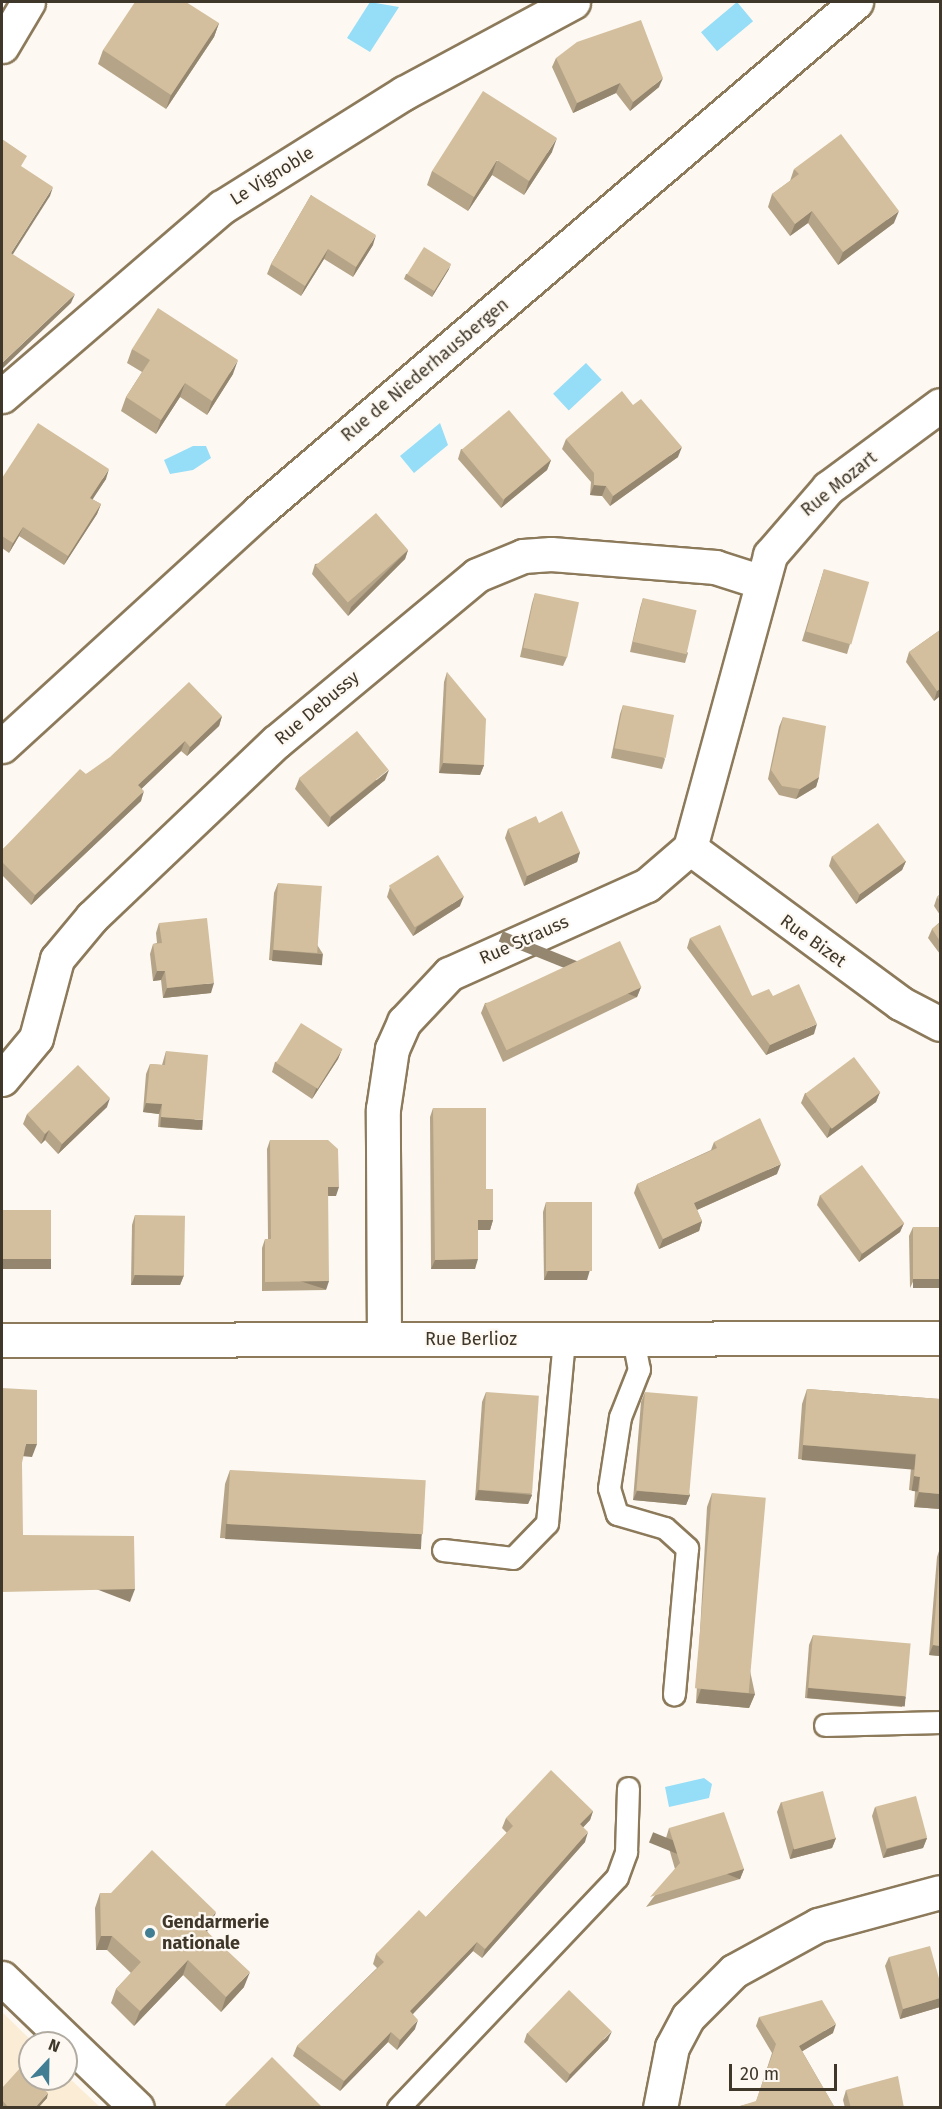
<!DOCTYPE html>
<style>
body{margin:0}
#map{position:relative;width:942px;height:2109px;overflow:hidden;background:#fdf9f2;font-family:"Fira Sans",sans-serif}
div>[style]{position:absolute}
.built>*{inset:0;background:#fbedd5}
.water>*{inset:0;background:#96ddf7;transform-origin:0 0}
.roads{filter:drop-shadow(2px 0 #8c7a5b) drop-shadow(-2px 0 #8c7a5b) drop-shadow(0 2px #8c7a5b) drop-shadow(0 -2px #8c7a5b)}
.lane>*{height:21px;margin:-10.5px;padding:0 10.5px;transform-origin:10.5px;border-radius:10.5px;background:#fff}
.street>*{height:33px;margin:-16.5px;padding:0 16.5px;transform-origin:16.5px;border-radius:16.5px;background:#fff}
.wall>*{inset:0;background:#b5a488}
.shaded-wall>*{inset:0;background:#94866f;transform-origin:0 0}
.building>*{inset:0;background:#d3bf9e;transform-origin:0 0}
.dots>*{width:16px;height:16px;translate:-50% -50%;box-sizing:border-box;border:3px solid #fdf9f2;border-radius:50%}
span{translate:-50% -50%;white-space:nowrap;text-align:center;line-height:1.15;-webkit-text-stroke:4.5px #fdf9f2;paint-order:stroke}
.street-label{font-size:18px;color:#3f372a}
.poi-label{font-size:18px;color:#3f372a;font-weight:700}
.left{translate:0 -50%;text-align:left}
.frame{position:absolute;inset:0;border:3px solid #3f372a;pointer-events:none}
.north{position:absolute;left:18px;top:2031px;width:60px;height:60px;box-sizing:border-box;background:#fdf9f2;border:2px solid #b1aba2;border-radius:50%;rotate:22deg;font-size:16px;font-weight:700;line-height:24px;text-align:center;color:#3f372a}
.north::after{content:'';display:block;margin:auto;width:21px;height:27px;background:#417e94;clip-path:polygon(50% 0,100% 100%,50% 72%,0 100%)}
.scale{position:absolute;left:729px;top:2064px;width:108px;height:27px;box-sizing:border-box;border:3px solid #3f372a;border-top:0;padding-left:8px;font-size:18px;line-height:21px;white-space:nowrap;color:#3f372a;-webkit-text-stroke:4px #fdf9f2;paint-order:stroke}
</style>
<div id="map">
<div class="built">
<div style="clip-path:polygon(2px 2012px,34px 2043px,30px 2079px,66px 2079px,66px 2075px,100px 2107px,2px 2107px)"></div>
</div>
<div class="water">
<div style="clip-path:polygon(370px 2px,399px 7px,370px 52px,347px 38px)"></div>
<div style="left:737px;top:2px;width:25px;height:47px;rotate:50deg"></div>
<div style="left:586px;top:363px;width:23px;height:45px;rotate:47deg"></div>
<div style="clip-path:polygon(440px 423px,448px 445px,414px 473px,400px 456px)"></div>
<div style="clip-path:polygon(193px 446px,206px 446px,211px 458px,193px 470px,170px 474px,164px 460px)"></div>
<div style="clip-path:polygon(704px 1778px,712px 1784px,709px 1798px,669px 1807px,665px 1787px)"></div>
</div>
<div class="roads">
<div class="lane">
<div style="left:633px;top:1339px;width:31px;rotate:79deg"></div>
<div style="left:639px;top:1369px;width:52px;rotate:111.6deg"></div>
<div style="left:620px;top:1417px;width:72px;rotate:98.8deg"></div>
<div style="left:609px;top:1488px;width:27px;rotate:73deg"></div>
<div style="left:617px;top:1514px;width:50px;rotate:16.3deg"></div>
<div style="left:665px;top:1528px;width:30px;rotate:42deg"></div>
<div style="left:687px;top:1548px;width:147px;rotate:95.1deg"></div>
<div style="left:443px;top:1550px;width:70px;rotate:6.5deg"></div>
<div style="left:513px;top:1558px;width:49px;rotate:-45.8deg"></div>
<div style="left:547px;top:1523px;width:185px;rotate:-84.7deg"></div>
<div style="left:825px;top:1725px;width:115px;rotate:-1.5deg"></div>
<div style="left:398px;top:2108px;width:318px;rotate:-46.5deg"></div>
<div style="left:617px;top:1877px;width:27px;rotate:-70deg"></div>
<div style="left:626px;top:1852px;width:64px;rotate:-88.2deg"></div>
</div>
<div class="street">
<div style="left:2px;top:46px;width:51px;rotate:-59.4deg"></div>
<div style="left:2px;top:396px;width:290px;rotate:-40.7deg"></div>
<div style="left:222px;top:207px;width:215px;rotate:-32.1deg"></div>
<div style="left:404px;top:93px;width:192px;rotate:-28.3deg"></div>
<div style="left:2px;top:746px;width:347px;rotate:-42.4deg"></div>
<div style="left:258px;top:512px;width:786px;rotate:-40.46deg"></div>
<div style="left:690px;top:848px;width:261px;rotate:36.4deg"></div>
<div style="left:900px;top:1003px;width:45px;rotate:27.7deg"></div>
<div style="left:2px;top:1079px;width:53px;rotate:-50.3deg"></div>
<div style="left:36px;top:1038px;width:82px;rotate:-75.1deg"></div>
<div style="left:57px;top:959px;width:55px;rotate:-50.2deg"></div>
<div style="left:92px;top:917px;width:254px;rotate:-43.6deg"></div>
<div style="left:276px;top:742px;width:261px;rotate:-39.7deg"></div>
<div style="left:477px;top:575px;width:50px;rotate:-22.4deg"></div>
<div style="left:523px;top:556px;width:28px;rotate:-4deg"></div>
<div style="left:551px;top:554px;width:165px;rotate:4.5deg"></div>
<div style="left:715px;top:567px;width:46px;rotate:17.7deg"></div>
<div style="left:384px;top:1338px;width:229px;rotate:-90.3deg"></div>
<div style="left:383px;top:1109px;width:61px;rotate:-81.5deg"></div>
<div style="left:392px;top:1049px;width:30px;rotate:-66deg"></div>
<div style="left:404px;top:1022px;width:66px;rotate:-46.8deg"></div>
<div style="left:449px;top:974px;width:217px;rotate:-24.2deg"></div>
<div style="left:647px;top:885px;width:57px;rotate:-40.7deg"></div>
<div style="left:690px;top:848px;width:304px;rotate:-74.7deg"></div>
<div style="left:770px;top:555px;width:89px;rotate:-49.1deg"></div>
<div style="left:828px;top:488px;width:139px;rotate:-36.5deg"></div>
<div style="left:2px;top:1340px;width:938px;rotate:-0.12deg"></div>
<div style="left:2px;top:1978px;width:187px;rotate:43.9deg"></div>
<div style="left:660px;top:2108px;width:62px;rotate:-78.9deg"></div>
<div style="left:672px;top:2047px;width:34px;rotate:-62deg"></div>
<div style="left:688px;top:2017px;width:65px;rotate:-45deg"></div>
<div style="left:734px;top:1971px;width:96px;rotate:-28.7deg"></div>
<div style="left:818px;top:1925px;width:126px;rotate:-15.1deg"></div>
</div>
</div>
<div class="wall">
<div style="clip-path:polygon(219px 23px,214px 37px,166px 109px,98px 64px,103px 50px)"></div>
<div style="clip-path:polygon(556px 58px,659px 87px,630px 111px,616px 93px,573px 113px,552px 67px)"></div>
<div style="clip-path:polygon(552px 152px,524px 195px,492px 175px,468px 211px,427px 185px,432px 171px)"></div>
<div style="clip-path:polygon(794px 169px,894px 223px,838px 265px,808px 223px,790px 236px,768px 207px,772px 194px,790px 181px)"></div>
<div style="clip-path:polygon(311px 195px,373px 245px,353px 277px,324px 259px,301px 296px,267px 274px,271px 264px)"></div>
<div style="clip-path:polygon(449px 269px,432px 297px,404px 279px,406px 274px)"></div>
<div style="clip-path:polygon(132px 349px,233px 374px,207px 415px,180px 397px,156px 434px,121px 411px,126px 397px,142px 372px,127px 363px)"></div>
<div style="clip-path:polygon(566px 439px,678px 457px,610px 506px,602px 496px,590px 495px,591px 482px,562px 449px)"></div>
<div style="clip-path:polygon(461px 449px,551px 460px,547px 470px,501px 508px,458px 459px)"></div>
<div style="clip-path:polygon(2px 478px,106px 479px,92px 499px,101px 504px,97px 514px,64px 565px,19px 536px,9px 553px,2px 548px)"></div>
<div style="clip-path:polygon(408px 550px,405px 559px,348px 616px,312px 574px,315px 564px)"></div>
<div style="clip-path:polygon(824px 569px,850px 644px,847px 654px,802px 641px)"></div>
<div style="clip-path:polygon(535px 593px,567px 657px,563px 666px,520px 657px,532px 603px)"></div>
<div style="clip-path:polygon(643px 598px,688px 653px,685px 663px,630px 652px,640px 608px)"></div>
<div style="clip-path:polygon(940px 630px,940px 696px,934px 701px,906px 662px,909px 652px)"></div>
<div style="clip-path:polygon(447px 672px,484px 765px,480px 775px,439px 773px,444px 682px)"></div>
<div style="clip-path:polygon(623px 705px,665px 759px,662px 769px,611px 758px,620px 714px)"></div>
<div style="clip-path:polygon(222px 716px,219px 726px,187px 756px,181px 751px,142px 788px,141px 801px,31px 905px,2px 875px,2px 850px,86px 774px)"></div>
<div style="clip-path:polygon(783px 717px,819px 777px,816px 787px,796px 799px,779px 795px,768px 779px,779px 727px)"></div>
<div style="clip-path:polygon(299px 779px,385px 780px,328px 827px,295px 789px)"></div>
<div style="clip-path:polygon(539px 823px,580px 852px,577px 862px,524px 886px,505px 838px,508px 829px)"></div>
<div style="clip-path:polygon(832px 856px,906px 861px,902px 870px,856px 904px,829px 866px)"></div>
<div style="clip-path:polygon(278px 883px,323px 954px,320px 964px,269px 960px,274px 893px)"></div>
<div style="clip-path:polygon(390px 887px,460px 906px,413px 936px,387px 897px)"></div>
<div style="clip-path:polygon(940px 894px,940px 915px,934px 906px,937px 897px)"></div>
<div style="clip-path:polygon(940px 922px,940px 954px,928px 938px,932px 929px)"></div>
<div style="clip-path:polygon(159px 923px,211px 993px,163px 998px,161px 980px,153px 981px,150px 954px,153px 944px,157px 943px,156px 933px)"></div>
<div style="clip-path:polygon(690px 938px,752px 996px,814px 1034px,766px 1055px,687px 948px)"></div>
<div style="clip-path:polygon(641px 987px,637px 997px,503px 1062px,481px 1013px,485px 1003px)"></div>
<div style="clip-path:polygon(342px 1049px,338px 1059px,312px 1099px,272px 1072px,275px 1062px)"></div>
<div style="clip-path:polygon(166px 1051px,199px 1130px,158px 1127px,159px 1114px,143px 1112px,146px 1074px,150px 1064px,162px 1065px)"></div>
<div style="clip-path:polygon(880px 1092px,876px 1102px,827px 1138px,801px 1103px,805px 1093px)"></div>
<div style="clip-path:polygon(107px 1107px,58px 1154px,45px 1140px,41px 1144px,23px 1124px,27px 1114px)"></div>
<div style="clip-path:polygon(433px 1108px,486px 1189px,493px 1220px,490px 1230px,478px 1230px,475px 1269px,431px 1269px,430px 1117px)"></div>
<div style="clip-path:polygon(270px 1140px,336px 1196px,328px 1196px,326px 1290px,262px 1291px,262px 1248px,265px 1239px,268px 1239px,267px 1149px)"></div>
<div style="clip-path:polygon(714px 1142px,777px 1174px,697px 1210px,702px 1221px,699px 1231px,659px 1249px,634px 1193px,637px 1184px,711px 1150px)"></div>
<div style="clip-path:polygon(820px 1195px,904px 1223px,900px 1232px,859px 1262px,817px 1205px)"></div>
<div style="clip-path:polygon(546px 1202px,587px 1280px,544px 1280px,543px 1212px)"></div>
<div style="clip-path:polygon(135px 1215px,184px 1275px,180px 1285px,131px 1285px,132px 1225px)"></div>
<div style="clip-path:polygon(913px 1227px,940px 1227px,910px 1288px,909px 1236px)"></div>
<div style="clip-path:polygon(807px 1389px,940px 1399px,940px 1509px,914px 1507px,915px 1491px,909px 1490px,911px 1468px,798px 1459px,802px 1404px)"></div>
<div style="clip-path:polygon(486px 1392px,532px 1495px,528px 1504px,475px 1500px,482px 1402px)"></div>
<div style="clip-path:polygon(645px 1392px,690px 1495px,686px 1505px,633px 1500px,641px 1402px)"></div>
<div style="clip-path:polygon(230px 1470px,422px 1534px,416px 1548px,220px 1538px,225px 1484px)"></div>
<div style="clip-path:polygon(712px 1493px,755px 1694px,749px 1708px,696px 1703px,707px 1507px)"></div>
<div style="clip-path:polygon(940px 1548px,940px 1656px,929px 1655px,937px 1557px)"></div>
<div style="clip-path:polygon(813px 1635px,906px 1697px,902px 1707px,805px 1698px,809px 1645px)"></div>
<div style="clip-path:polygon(781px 1802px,836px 1838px,832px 1848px,790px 1859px,777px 1812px)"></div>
<div style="clip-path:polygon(875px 1807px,927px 1838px,923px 1848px,883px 1858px,872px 1816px)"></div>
<div style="clip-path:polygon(593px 1811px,590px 1820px,583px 1827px,585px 1842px,482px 1958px,473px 1951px,413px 2014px,415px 2029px,397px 2050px,388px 2042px,340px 2091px,293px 2056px,297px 2046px,377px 1968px,373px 1964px,376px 1954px,426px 1917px,507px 1833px,502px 1828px,506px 1818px)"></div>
<div style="clip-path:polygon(669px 1828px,744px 1869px,740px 1879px,646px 1907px,675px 1869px,666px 1838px)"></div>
<div style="clip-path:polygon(100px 1893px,211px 1927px,207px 1931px,244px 1987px,221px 2012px,183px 1975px,134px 2026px,111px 2003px,116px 1989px,131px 1973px,107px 1950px,96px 1950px,95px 1908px)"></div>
<div style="clip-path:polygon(889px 1957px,940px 1982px,940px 2007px,900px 2019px,885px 1966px)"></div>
<div style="clip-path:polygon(759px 2017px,833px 2033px,802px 2051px,835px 2108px,740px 2108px,740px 2106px,756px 2102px,772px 2053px,756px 2026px)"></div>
<div style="clip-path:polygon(527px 2033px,608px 2040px,566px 2083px,524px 2042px)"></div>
<div style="clip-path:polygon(2px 2088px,47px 2098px,38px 2108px,2px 2108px)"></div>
<div style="clip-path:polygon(846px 2090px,904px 2108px,845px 2108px,843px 2100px)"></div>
</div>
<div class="shaded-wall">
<div style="clip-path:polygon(219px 23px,214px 37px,166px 109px,171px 95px)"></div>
<div style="clip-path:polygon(663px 78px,659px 87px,630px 111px,633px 102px)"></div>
<div style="clip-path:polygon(620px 83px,616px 93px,573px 113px,577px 103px)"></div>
<div style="clip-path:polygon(557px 138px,552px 152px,524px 195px,529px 181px)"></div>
<div style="clip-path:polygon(497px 160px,492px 175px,468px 211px,474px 197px)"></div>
<div style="clip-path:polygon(53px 187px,50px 196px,8px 262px,11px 253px)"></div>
<div style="clip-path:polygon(812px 211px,808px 223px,790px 236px,795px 224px)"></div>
<div style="clip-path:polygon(899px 211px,894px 223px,838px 265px,843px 252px)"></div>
<div style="clip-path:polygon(376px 235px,373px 245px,353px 277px,356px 267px)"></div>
<div style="clip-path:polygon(328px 249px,324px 259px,301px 296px,305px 286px)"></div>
<div style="clip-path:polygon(451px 264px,449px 269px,432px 297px,434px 292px)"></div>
<div style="clip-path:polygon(75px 294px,71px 303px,2px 369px,2px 363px)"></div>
<div style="clip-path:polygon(238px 360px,233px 374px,207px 415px,212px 401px)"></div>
<div style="clip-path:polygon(185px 383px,180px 397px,156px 434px,161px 420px)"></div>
<div style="clip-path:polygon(682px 447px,678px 457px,610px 506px,613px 496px)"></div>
<div style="clip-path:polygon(551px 460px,547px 470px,501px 508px,505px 498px)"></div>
<div style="clip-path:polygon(109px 469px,106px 479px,87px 508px,90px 498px)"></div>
<div style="clip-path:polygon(594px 485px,606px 486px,602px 496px,590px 495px)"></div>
<div style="clip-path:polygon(101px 504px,97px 514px,64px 565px,68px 556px)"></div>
<div style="clip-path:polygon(23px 527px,19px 536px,9px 553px,13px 543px)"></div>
<div style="clip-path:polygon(408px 550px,405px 559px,348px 616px,351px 607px)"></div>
<div style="clip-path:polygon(940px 689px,940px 696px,934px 701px,937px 691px)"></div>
<div style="clip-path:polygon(222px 716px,219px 726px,187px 756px,190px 747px)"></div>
<div style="clip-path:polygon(185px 741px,181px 751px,135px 795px,138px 785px)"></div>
<div style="clip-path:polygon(443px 763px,484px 765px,480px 775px,439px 773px)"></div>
<div style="clip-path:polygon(389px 770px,385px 780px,328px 827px,331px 817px)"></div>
<div style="clip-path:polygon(819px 777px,816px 787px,796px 799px,800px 789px)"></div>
<div style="clip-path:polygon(144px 791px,141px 801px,31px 905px,35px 895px)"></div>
<div style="clip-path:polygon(580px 852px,577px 862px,524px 886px,527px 876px)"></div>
<div style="clip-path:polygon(906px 861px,902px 870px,856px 904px,860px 894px)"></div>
<div style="clip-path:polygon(464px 896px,460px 906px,413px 936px,417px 927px)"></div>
<div style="left:273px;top:950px;width:50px;height:11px;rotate:5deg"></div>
<div style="clip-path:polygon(157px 971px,165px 971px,161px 980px,153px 981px)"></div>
<div style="clip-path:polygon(214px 983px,211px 993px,163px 998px,167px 988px)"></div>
<div style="left:641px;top:987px;width:11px;height:149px;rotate:112deg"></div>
<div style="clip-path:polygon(817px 1024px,814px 1034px,766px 1055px,770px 1045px)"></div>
<div style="clip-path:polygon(342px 1049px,338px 1059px,312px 1099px,316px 1089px)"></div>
<div style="clip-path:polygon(880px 1092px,876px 1102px,827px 1138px,830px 1128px)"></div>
<div style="clip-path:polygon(110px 1098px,107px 1107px,58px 1154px,62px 1144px)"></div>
<div style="clip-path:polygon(146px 1103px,162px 1104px,159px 1114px,143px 1112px)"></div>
<div style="left:161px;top:1117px;width:42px;height:10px;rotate:4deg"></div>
<div style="clip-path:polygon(49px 1130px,45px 1140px,41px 1144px,45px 1134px)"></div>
<div style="clip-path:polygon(781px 1164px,777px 1174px,690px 1213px,694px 1203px)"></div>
<div style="clip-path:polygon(328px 1187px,339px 1187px,336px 1196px,325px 1196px)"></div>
<div style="clip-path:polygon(478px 1220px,493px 1220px,490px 1230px,474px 1230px)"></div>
<div style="clip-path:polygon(702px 1221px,699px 1231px,659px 1249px,663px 1239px)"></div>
<div style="clip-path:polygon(904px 1223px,900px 1232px,859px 1262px,862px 1253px)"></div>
<div style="left:2px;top:1259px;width:49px;height:10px"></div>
<div style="clip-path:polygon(478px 1259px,475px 1269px,431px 1269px,435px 1260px)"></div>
<div style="clip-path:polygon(590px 1270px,587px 1280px,544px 1280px,548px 1271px)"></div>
<div style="clip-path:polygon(135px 1275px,184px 1275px,180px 1285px,131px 1285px)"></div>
<div style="left:913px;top:1279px;width:27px;height:9px"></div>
<div style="left:329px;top:1281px;width:9px;height:64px;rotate:108deg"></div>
<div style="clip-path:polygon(26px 1444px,37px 1444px,32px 1457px,21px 1456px)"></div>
<div style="left:803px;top:1445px;width:113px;height:15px;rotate:5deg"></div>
<div style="left:914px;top:1476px;width:6px;height:15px;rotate:9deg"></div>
<div style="clip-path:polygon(478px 1490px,532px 1495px,528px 1504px,475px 1500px)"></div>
<div style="clip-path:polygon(637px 1491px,690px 1495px,686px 1505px,633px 1500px)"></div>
<div style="clip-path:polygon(919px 1492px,940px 1494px,940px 1509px,914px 1507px)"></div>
<div style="left:226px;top:1524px;width:196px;height:15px;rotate:3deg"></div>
<div style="left:135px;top:1589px;width:14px;height:133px;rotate:111deg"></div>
<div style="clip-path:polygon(933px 1645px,940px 1646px,940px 1656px,929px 1655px)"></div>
<div style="left:808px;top:1688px;width:98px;height:10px;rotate:5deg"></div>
<div style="clip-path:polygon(701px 1689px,755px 1694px,749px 1708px,696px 1703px)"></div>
<div style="clip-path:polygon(593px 1811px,590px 1820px,577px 1834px,580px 1824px)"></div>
<div style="clip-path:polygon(588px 1832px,585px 1842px,482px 1958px,485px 1949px)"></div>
<div style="clip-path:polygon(836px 1838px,832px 1848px,790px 1859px,793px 1849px)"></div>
<div style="clip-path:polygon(927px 1838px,923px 1848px,883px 1858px,887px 1849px)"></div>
<div style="left:744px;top:1869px;width:11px;height:98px;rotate:112deg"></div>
<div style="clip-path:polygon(216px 1912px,211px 1927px,197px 1941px,202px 1927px)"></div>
<div style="clip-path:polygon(101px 1936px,112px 1936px,107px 1950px,96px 1950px)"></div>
<div style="clip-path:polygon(477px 1942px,473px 1951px,406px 2021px,410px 2011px)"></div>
<div style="clip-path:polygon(188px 1960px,183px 1975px,134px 2026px,140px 2011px)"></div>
<div style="clip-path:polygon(250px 1972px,244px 1987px,221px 2012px,226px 1997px)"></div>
<div style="clip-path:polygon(940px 1998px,940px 2007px,900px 2019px,903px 2009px)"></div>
<div style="clip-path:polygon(418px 2020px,415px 2029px,397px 2050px,400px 2040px)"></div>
<div style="clip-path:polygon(836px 2024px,833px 2033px,796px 2055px,799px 2046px)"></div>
<div style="clip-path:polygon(612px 2031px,608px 2040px,566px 2083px,570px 2074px)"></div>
<div style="clip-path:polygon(391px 2032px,388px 2042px,340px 2091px,344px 2081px)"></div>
<div style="clip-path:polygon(48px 2093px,47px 2098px,38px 2108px,35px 2108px)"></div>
</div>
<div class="building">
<div style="clip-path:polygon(135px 2px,186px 2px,219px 23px,171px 95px,103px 50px)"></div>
<div style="clip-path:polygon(641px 20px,663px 78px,633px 102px,620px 83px,577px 103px,556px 58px,577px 42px)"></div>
<div style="clip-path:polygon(483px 91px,557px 138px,529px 181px,497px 160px,474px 197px,432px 171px)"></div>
<div style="clip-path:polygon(841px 134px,899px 211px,843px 252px,812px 211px,795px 224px,772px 194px,799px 174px,794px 169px)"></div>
<div style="clip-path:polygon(2px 139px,27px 156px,21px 166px,53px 187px,11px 253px,75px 294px,2px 363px)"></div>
<div style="clip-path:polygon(311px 195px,376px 235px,356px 267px,328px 249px,305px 286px,271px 264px)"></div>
<div style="left:424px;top:247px;width:32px;height:32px;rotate:32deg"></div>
<div style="clip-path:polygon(158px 308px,238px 360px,212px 401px,185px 383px,161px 420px,126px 397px,150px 360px,132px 349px)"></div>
<div style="clip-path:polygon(622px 391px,633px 405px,641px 399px,682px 447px,613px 496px,606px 486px,594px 485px,594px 473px,566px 439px)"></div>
<div style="left:509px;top:410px;width:65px;height:62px;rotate:50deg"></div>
<div style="clip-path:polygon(38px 423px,109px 469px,90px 498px,101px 504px,68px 556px,23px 527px,13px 543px,2px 536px,2px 478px)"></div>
<div style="left:376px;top:513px;width:49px;height:80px;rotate:49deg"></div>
<div style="left:824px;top:569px;width:47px;height:65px;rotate:16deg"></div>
<div style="left:535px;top:593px;width:45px;height:56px;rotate:12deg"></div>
<div style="left:643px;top:598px;width:55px;height:45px;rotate:13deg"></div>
<div style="clip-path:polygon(940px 630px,940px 689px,937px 691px,909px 652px)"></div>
<div style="clip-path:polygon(447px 672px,486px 719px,484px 765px,443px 763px)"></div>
<div style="clip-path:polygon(189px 682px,222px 716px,190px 747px,185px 741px,138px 785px,144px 791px,35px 895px,2px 862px,2px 850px,80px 769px,86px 774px,110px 757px)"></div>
<div style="left:623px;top:705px;width:52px;height:44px;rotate:11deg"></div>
<div style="clip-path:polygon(783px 717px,826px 726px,819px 777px,800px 789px,782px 786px,771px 770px)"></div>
<div style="left:357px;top:731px;width:50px;height:75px;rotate:51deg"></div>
<div style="clip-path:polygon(562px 811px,580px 852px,527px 876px,508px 829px,536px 816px,539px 823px)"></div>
<div style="left:878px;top:823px;width:47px;height:57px;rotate:54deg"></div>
<div style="left:438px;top:855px;width:49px;height:58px;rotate:58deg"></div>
<div style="left:278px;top:883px;width:44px;height:67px;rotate:4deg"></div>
<div style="clip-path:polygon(940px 894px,940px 901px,937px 897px)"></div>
<div style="clip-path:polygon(207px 918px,214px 983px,167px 988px,165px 971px,157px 971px,153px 944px,162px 943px,159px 923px)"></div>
<div style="clip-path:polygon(940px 922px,940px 941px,932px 929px)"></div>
<div style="clip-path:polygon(720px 925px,752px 996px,769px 989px,773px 996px,799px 984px,817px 1024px,770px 1045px,690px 938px)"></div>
<div style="left:620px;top:941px;width:51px;height:149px;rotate:65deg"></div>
<div style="left:301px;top:1023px;width:49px;height:47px;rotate:32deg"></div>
<div style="clip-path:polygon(166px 1051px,208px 1055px,203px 1120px,161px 1117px,162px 1104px,146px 1103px,150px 1064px,165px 1065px)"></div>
<div style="left:854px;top:1057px;width:44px;height:61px;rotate:53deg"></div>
<div style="clip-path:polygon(78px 1065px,110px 1098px,62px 1144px,49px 1130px,45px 1134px,27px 1114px)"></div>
<div style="clip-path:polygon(433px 1108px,486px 1108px,486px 1189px,493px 1189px,493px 1220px,478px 1220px,478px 1259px,435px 1260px)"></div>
<div style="clip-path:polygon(760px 1118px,781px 1164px,694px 1203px,702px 1221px,663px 1239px,637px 1184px,717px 1148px,714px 1142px)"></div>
<div style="clip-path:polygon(270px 1140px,328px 1140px,338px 1149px,339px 1187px,328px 1187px,329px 1281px,265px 1282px,265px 1239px,271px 1239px)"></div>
<div style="left:862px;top:1165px;width:72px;height:52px;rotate:54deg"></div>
<div style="left:546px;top:1202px;width:46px;height:69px"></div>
<div style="left:2px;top:1210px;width:49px;height:49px"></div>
<div style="left:135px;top:1215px;width:50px;height:60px;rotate:1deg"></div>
<div style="left:913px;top:1227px;width:27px;height:52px"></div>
<div style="clip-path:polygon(2px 1388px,37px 1390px,37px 1444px,26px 1444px,22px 1463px,23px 1535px,134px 1536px,135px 1589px,2px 1592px)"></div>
<div style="clip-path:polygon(807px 1389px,940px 1399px,940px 1494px,919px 1492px,920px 1477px,914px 1476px,916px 1454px,803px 1445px)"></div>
<div style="left:486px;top:1392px;width:53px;height:98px;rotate:4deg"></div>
<div style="left:645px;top:1392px;width:53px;height:99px;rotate:5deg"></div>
<div style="left:230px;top:1470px;width:196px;height:54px;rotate:3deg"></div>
<div style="left:712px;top:1493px;width:54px;height:196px;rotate:5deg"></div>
<div style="clip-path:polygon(940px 1549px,940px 1646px,933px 1645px)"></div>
<div style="left:813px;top:1635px;width:98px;height:53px;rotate:5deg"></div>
<div style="clip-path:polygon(551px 1770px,593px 1811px,580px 1824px,588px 1832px,485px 1949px,477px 1942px,410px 2011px,418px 2020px,400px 2040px,391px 2032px,344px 2081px,297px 2046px,384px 1962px,376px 1954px,419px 1910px,426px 1917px,513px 1826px,506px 1818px)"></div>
<div style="left:823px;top:1791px;width:49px;height:43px;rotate:75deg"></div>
<div style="left:916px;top:1796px;width:43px;height:42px;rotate:75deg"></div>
<div style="clip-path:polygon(724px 1812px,744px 1869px,650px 1897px,680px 1863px,669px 1828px)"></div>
<div style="clip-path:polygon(152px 1850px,216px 1912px,202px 1927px,250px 1972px,226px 1997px,188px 1960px,140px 2011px,116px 1989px,141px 1962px,112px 1936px,101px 1936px,100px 1893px,111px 1893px)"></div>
<div style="clip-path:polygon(930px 1946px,940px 1982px,940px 1998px,903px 2009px,889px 1957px)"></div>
<div style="left:569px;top:1990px;width:59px;height:60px;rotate:44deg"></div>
<div style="clip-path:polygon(822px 2000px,836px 2024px,799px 2046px,835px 2108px,741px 2108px,740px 2106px,756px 2101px,776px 2044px,759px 2017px)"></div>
<div style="clip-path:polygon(272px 2057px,321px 2106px,320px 2108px,228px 2108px,225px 2105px)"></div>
<div style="clip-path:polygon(21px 2067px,30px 2076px,30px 2079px,33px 2079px,48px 2093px,35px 2108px,9px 2108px,2px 2100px,2px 2088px)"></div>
<div style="clip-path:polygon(898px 2076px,904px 2108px,851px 2108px,846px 2090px)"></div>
<div style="left:530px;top:2106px;width:53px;height:2px"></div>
</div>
<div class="dots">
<div style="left:150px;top:1933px;background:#417e94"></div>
</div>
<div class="street-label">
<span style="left:272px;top:176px;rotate:-32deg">Le Vignoble</span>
<span style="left:425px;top:370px;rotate:-40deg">Rue de Niederhausbergen</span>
<span style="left:839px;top:484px;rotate:-39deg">Rue Mozart</span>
<span style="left:317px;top:708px;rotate:-40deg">Rue Debussy</span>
<span style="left:524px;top:940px;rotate:-24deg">Rue Strauss</span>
<span style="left:813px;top:941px;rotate:36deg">Rue Bizet</span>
<span style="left:471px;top:1339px">Rue Berlioz</span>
</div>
<div class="poi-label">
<span class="left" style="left:162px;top:1933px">Gendarmerie<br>nationale</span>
</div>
<div class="frame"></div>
<div class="north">N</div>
<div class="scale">20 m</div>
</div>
